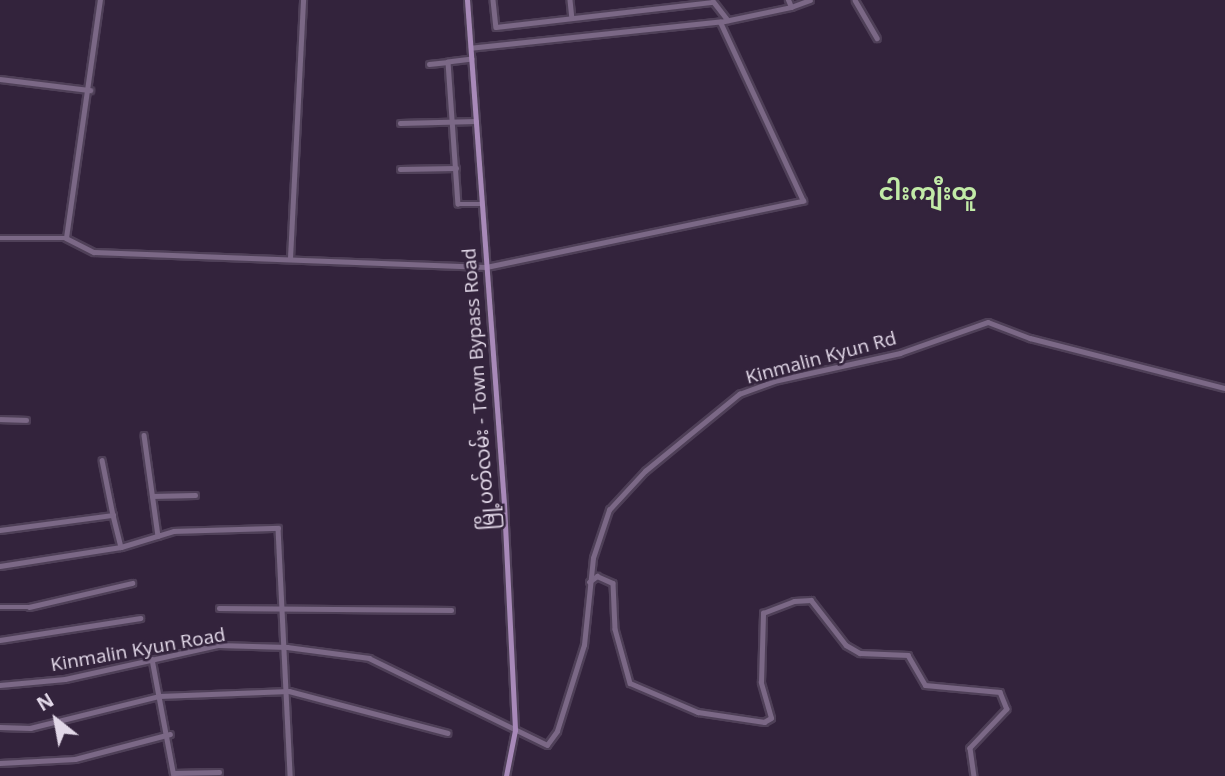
<!DOCTYPE html>
<meta charset="utf-8">
<style>
body{margin:0}
#map{position:relative;width:1225px;height:776px;overflow:hidden;background:#33233c;font-family:"Open Sans","Noto Sans Myanmar",sans-serif}
div>[style]{position:absolute}
.roads{filter:drop-shadow(2px 0 #4f4058) drop-shadow(-2px 0 #4f4058) drop-shadow(0 2px #4f4058) drop-shadow(0 -2px #4f4058)}
.minor>*{height:4.5px;margin:-2.25px;padding:0 2.25px;transform-origin:2.25px;border-radius:2.25px;background:#7b6886}
.secondary>*{height:5px;margin:-2.5px;padding:0 2.5px;transform-origin:2.5px;border-radius:2.5px;background:#a889b9}
span{translate:-50% -50%;white-space:nowrap;text-align:center;line-height:1.15;-webkit-text-stroke:5px #33233c;paint-order:stroke}
.street-label{font-size:19px;color:#e2d8e8}
.quarter-label{font-size:23px;color:#c2eba7;font-weight:700}
.north{position:absolute;left:21px;top:685px;width:70px;height:70px;-webkit-text-stroke:5px #33233c;paint-order:stroke;rotate:329deg;font-size:19px;font-weight:700;line-height:28px;text-align:center;color:#e2d8e8}
.north::after{content:'';display:block;margin:auto;width:24px;height:32px;background:#e2d8e8;clip-path:polygon(50% 0,100% 100%,50% 72%,0 100%)}
</style>
<div id="map">
<div class="roads">
<div class="minor">
<div style="left:493px;top:0;width:27px;rotate:84deg"></div>
<div style="left:496px;top:27px;width:218px;rotate:-6.6deg"></div>
<div style="left:570px;top:0;width:18px;rotate:84deg"></div>
<div style="left:855px;top:0;width:44px;rotate:59.9deg"></div>
<div style="left:713px;top:1px;width:24px;rotate:52deg"></div>
<div style="left:791px;top:7px;width:20px;rotate:-20deg"></div>
<div style="left:720px;top:22px;width:73px;rotate:-11.9deg"></div>
<div style="left:791px;top:7px;width:8px;rotate:-113deg"></div>
<div style="left:472px;top:59px;width:24px;rotate:173deg"></div>
<div style="left:448px;top:62px;width:142px;rotate:86deg"></div>
<div style="left:458px;top:204px;width:24px"></div>
<div style="left:429px;top:64px;width:19px;rotate:-6deg"></div>
<div style="left:0;top:79px;width:91px;rotate:7deg"></div>
<div style="left:400px;top:123px;width:76px;rotate:-1.5deg"></div>
<div style="left:400px;top:169px;width:56px;rotate:-1deg"></div>
<div style="left:0;top:238px;width:66px"></div>
<div style="left:66px;top:238px;width:31px;rotate:27deg"></div>
<div style="left:94px;top:252px;width:392px;rotate:2.2deg"></div>
<div style="left:486px;top:267px;width:324px;rotate:-11.8deg"></div>
<div style="left:803px;top:201px;width:197px;rotate:-114.9deg"></div>
<div style="left:720px;top:22px;width:250px;rotate:174deg"></div>
<div style="left:66px;top:238px;width:240px;rotate:-81.9deg"></div>
<div style="left:290px;top:258px;width:258px;rotate:-87.1deg"></div>
<div style="left:0;top:419px;width:26px;rotate:2deg"></div>
<div style="left:144px;top:435px;width:102px;rotate:82.1deg"></div>
<div style="left:102px;top:460px;width:56px;rotate:78.7deg"></div>
<div style="left:152px;top:496px;width:43px;rotate:-1.3deg"></div>
<div style="left:0;top:530px;width:114px;rotate:-7.6deg"></div>
<div style="left:113px;top:515px;width:33px;rotate:76deg"></div>
<div style="left:0;top:566px;width:122px;rotate:-8.9deg"></div>
<div style="left:121px;top:547px;width:55px;rotate:-16.8deg"></div>
<div style="left:174px;top:531px;width:104px;rotate:-1.7deg"></div>
<div style="left:278px;top:528px;width:248px;rotate:87.2deg"></div>
<div style="left:589px;top:582px;width:10px;rotate:-37deg"></div>
<div style="left:597px;top:576px;width:17px;rotate:24deg"></div>
<div style="left:613px;top:583px;width:46px;rotate:87.5deg"></div>
<div style="left:615px;top:629px;width:56px;rotate:74.5deg"></div>
<div style="left:630px;top:683px;width:74px;rotate:23.1deg"></div>
<div style="left:698px;top:712px;width:67px;rotate:8.6deg"></div>
<div style="left:764px;top:722px;width:8px;rotate:-30deg"></div>
<div style="left:771px;top:718px;width:37px;rotate:-106deg"></div>
<div style="left:761px;top:682px;width:69px;rotate:-88.3deg"></div>
<div style="left:763px;top:613px;width:33px;rotate:-21deg"></div>
<div style="left:794px;top:601px;width:17px;rotate:-3deg"></div>
<div style="left:811px;top:600px;width:57px;rotate:52.1deg"></div>
<div style="left:846px;top:645px;width:16px;rotate:30deg"></div>
<div style="left:860px;top:653px;width:48px;rotate:2.4deg"></div>
<div style="left:908px;top:655px;width:34px;rotate:60deg"></div>
<div style="left:925px;top:685px;width:75px;rotate:5.3deg"></div>
<div style="left:1000px;top:692px;width:18px;rotate:68deg"></div>
<div style="left:1007px;top:709px;width:54px;rotate:133.5deg"></div>
<div style="left:970px;top:748px;width:28px;rotate:82deg"></div>
<div style="left:0;top:607px;width:29px"></div>
<div style="left:29px;top:607px;width:106px;rotate:-13.1deg"></div>
<div style="left:219px;top:608px;width:232px;rotate:0.5deg"></div>
<div style="left:0;top:640px;width:142px;rotate:-8.9deg"></div>
<div style="left:152px;top:659px;width:119px;rotate:79.4deg"></div>
<div style="left:0;top:685px;width:65px;rotate:-5.3deg"></div>
<div style="left:65px;top:679px;width:157px;rotate:-12.5deg"></div>
<div style="left:218px;top:645px;width:69px;rotate:1.7deg"></div>
<div style="left:287px;top:647px;width:83px;rotate:7.6deg"></div>
<div style="left:369px;top:658px;width:198px;rotate:26deg"></div>
<div style="left:547px;top:745px;width:17px;rotate:-54deg"></div>
<div style="left:557px;top:731px;width:90px;rotate:-72.6deg"></div>
<div style="left:584px;top:645px;width:87px;rotate:-84.1deg"></div>
<div style="left:593px;top:558px;width:51px;rotate:-71.6deg"></div>
<div style="left:609px;top:510px;width:53px;rotate:-47.3deg"></div>
<div style="left:645px;top:471px;width:122px;rotate:-39.3deg"></div>
<div style="left:739px;top:394px;width:37px;rotate:-20deg"></div>
<div style="left:774px;top:381px;width:129px;rotate:-12.5deg"></div>
<div style="left:900px;top:353px;width:93px;rotate:-19.4deg"></div>
<div style="left:988px;top:322px;width:45px;rotate:20.9deg"></div>
<div style="left:1030px;top:338px;width:201px;rotate:14.4deg"></div>
<div style="left:0;top:727px;width:30px;rotate:2deg"></div>
<div style="left:30px;top:728px;width:133px;rotate:-13.9deg"></div>
<div style="left:159px;top:696px;width:130px;rotate:-2.2deg"></div>
<div style="left:289px;top:691px;width:164px;rotate:14.8deg"></div>
<div style="left:0;top:763px;width:75px;rotate:-3.1deg"></div>
<div style="left:75px;top:759px;width:98px;rotate:-14.7deg"></div>
<div style="left:174px;top:773px;width:45px;rotate:-1.3deg"></div>
</div>
<div class="secondary">
<div style="left:467px;top:0;width:505px;rotate:85.8deg"></div>
<div style="left:504px;top:504px;width:226px;rotate:87.2deg"></div>
<div style="left:515px;top:730px;width:47px;rotate:101.1deg"></div>
</div>
</div>
<div class="street-label">
<span style="left:821px;top:358px;rotate:-15deg">Kinmalin Kyun Rd</span>
<span style="left:479px;top:389px;rotate:-94deg">မြို့ပတ်လမ်း - Town Bypass Road</span>
<span style="left:138px;top:650px;rotate:-10deg">Kinmalin Kyun Road</span>
</div>
<div class="quarter-label">
<span style="left:928px;top:191px">ငါးကျီးထူ</span>
</div>
<div class="north">N</div>
</div>
